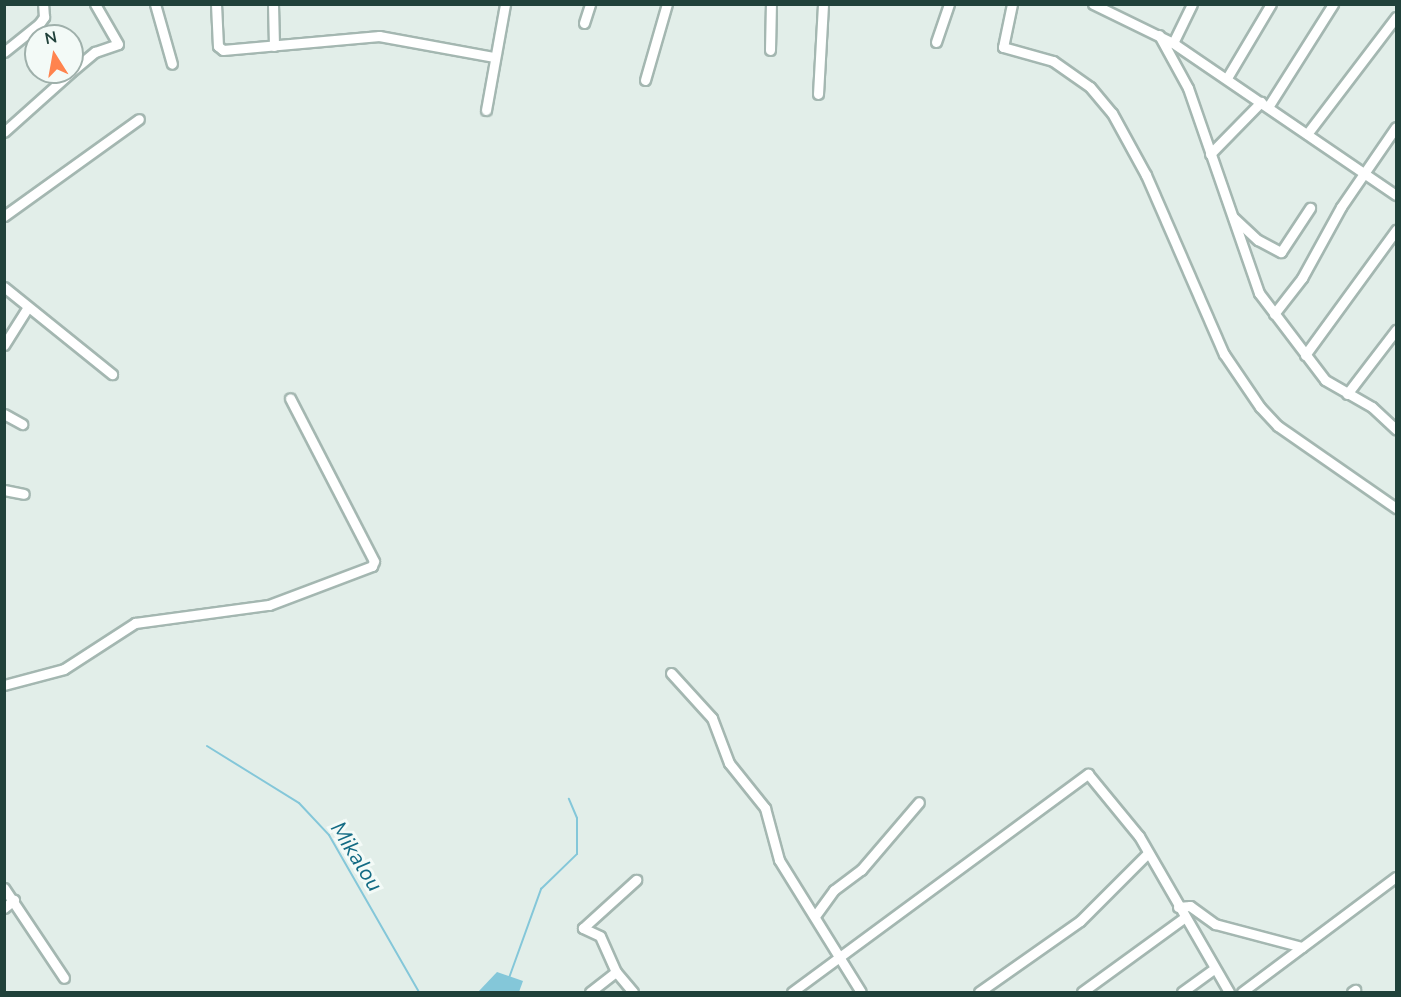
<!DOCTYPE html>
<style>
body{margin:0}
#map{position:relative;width:1401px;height:997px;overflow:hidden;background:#e2eee9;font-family:"Nunito Sans",sans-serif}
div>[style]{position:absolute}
.water>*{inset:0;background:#84c7d9}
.stream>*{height:2px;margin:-1px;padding:0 1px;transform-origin:1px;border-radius:1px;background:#84c7d9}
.roads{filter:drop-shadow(2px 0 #a4b7b1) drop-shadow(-2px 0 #a4b7b1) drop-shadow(0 2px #a4b7b1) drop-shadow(0 -2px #a4b7b1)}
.minor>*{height:9px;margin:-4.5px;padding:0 4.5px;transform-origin:4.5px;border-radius:4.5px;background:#fff}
span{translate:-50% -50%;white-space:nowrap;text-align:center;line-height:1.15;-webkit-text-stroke:6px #f3faf7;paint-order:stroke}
.water-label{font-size:22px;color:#136b84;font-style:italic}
.frame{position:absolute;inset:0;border:6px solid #20413a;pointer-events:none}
.north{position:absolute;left:24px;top:24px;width:60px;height:60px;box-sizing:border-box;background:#f3faf7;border:2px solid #9fb0ab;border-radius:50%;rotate:349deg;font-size:16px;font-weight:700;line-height:24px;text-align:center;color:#20413a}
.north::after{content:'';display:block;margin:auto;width:21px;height:27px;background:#ff834e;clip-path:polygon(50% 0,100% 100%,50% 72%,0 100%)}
</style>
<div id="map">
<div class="water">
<div style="clip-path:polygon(497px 972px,523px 981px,519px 992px,478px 992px)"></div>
</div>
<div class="stream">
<div style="left:207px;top:746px;width:108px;rotate:31.8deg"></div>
<div style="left:299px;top:803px;width:44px;rotate:46.8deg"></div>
<div style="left:329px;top:835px;width:181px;rotate:60.2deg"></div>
<div style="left:509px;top:978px;width:95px;rotate:-70.2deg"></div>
<div style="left:541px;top:889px;width:50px;rotate:-44.2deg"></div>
<div style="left:577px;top:854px;width:36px;rotate:-90deg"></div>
<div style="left:577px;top:818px;width:21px;rotate:-113deg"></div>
</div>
<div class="roads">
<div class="minor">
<div style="left:155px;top:4px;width:62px;rotate:74.2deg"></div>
<div style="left:216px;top:4px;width:42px;rotate:87.3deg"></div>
<div style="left:218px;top:46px;width:6px;rotate:39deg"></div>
<div style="left:223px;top:50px;width:157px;rotate:-5.1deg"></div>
<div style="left:379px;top:36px;width:116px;rotate:10.4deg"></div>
<div style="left:273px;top:4px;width:42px;rotate:88.6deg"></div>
<div style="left:1012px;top:4px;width:44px;rotate:101.8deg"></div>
<div style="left:1003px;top:47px;width:52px;rotate:15.6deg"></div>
<div style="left:1053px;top:61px;width:45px;rotate:35.1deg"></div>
<div style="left:1090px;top:87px;width:34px;rotate:50deg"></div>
<div style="left:1112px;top:113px;width:71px;rotate:61.3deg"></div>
<div style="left:1146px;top:175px;width:195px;rotate:66.5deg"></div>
<div style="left:1224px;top:354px;width:64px;rotate:55.8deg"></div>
<div style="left:1260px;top:407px;width:26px;rotate:47deg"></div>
<div style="left:1278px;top:426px;width:144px;rotate:34.8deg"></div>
<div style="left:1093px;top:4px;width:89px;rotate:26deg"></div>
<div style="left:1173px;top:43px;width:270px;rotate:34.3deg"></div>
<div style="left:584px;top:23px;width:20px;rotate:-72deg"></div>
<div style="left:1159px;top:35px;width:60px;rotate:61.3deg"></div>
<div style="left:1188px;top:88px;width:217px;rotate:70.9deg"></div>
<div style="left:1259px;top:293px;width:109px;rotate:52.8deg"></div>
<div style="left:1325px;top:380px;width:54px;rotate:29.9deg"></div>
<div style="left:1372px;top:407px;width:33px;rotate:43deg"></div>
<div style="left:936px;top:42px;width:40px;rotate:-71.1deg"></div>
<div style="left:1173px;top:43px;width:43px;rotate:-64deg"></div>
<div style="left:770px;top:50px;width:46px;rotate:-88.8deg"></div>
<div style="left:4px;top:52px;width:45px;rotate:-38.7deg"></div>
<div style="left:39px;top:24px;width:9px;rotate:-54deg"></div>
<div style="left:44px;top:17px;width:13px;rotate:-94deg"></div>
<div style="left:72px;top:71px;width:30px;rotate:-40deg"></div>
<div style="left:95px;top:52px;width:24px;rotate:-19deg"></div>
<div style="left:118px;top:44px;width:46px;rotate:-119.9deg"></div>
<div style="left:1227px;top:78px;width:86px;rotate:-59.3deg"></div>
<div style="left:645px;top:80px;width:79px;rotate:-73.9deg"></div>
<div style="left:818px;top:94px;width:90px;rotate:-86.8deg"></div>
<div style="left:1268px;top:107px;width:122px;rotate:-57.7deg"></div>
<div style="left:486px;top:110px;width:108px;rotate:-79.8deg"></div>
<div style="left:4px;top:132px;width:90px;rotate:-41.8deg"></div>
<div style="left:1307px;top:134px;width:147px;rotate:-52.7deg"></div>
<div style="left:1210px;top:154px;width:73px;rotate:-45.6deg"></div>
<div style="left:4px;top:216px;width:166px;rotate:-35.7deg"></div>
<div style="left:1233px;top:217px;width:34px;rotate:43deg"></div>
<div style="left:1258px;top:240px;width:26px;rotate:28deg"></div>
<div style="left:1281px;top:252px;width:53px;rotate:-56.6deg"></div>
<div style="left:4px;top:287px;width:139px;rotate:38.9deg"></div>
<div style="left:1274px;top:314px;width:46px;rotate:-52.1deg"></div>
<div style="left:1302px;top:278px;width:81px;rotate:-61.2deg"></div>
<div style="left:1341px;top:207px;width:97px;rotate:-55.5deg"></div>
<div style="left:4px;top:345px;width:45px;rotate:-57.7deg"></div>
<div style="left:1305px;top:355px;width:155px;rotate:-53.9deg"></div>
<div style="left:1347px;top:394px;width:81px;rotate:-52.6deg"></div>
<div style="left:4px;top:414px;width:21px;rotate:29deg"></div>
<div style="left:4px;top:490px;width:20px;rotate:11deg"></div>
<div style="left:671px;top:673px;width:61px;rotate:47.7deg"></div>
<div style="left:712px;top:718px;width:48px;rotate:69.3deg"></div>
<div style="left:729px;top:763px;width:58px;rotate:51.3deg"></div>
<div style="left:765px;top:808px;width:54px;rotate:74.9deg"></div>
<div style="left:779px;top:860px;width:155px;rotate:58.2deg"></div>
<div style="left:4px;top:685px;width:62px;rotate:-14.9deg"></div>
<div style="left:64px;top:669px;width:85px;rotate:-32.9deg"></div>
<div style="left:135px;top:623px;width:135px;rotate:-7.7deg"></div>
<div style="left:269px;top:605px;width:110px;rotate:-20.7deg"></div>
<div style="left:372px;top:566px;width:5px;rotate:-68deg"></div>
<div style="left:374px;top:561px;width:183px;rotate:-117.3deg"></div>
<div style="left:4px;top:888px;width:108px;rotate:56.3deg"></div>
<div style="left:1178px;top:907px;width:12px;rotate:-5deg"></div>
<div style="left:1190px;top:906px;width:31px;rotate:36deg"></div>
<div style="left:1215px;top:924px;width:90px;rotate:14.8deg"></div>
<div style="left:4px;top:908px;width:13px;rotate:-39deg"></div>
<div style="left:815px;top:916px;width:32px;rotate:-54deg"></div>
<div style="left:834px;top:890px;width:34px;rotate:-37deg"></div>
<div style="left:861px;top:870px;width:89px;rotate:-49.5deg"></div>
<div style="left:590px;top:992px;width:33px;rotate:-38deg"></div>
<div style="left:633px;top:992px;width:26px;rotate:-130deg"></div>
<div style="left:616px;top:972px;width:39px;rotate:-114deg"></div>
<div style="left:600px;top:936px;width:19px;rotate:-155deg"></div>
<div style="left:583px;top:928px;width:72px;rotate:-42.2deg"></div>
<div style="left:792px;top:992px;width:368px;rotate:-36.4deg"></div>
<div style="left:1088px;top:774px;width:80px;rotate:50.6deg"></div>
<div style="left:1139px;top:836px;width:180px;rotate:60deg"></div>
<div style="left:979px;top:992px;width:123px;rotate:-35.1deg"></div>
<div style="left:1080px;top:921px;width:96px;rotate:-45deg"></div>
<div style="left:1082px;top:992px;width:126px;rotate:-36deg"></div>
<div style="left:1182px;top:992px;width:39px;rotate:-36deg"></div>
<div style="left:1242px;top:992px;width:192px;rotate:-36.8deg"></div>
<div style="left:1352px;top:992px;width:4px;rotate:-34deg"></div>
</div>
</div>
<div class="water-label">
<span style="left:356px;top:857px;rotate:58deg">Mikalou</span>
</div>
<div class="frame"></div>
<div class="north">N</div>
</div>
